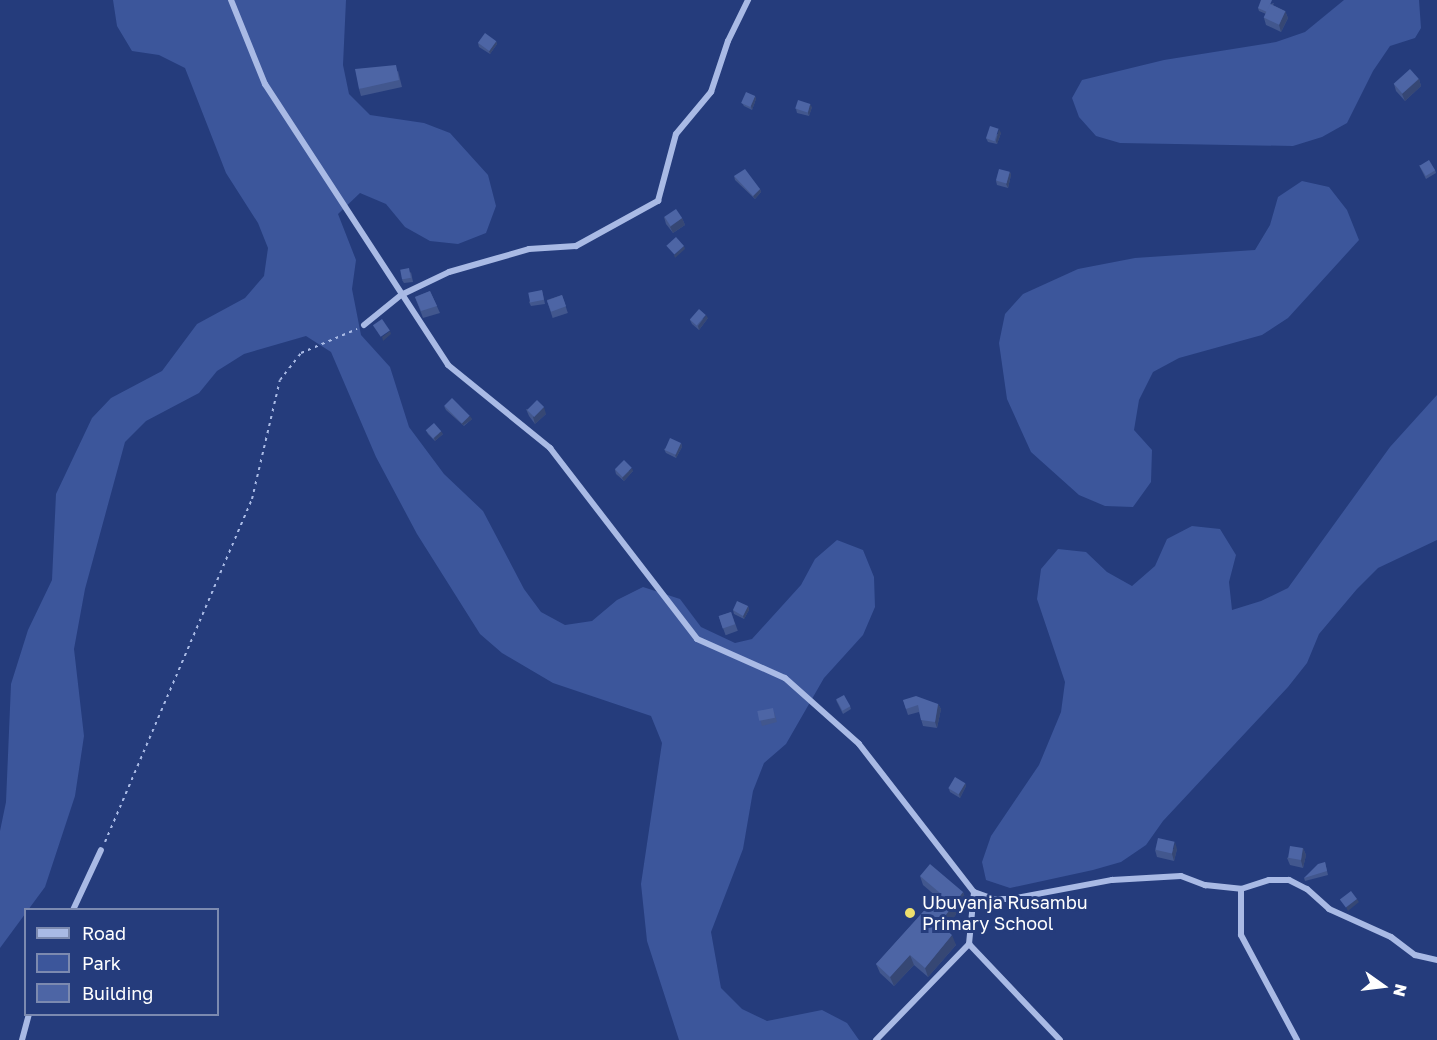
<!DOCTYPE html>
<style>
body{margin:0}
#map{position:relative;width:1437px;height:1040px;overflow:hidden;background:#253c7c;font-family:"Golos Text",sans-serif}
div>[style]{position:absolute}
.green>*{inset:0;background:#3c569b}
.path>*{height:2px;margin-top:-1px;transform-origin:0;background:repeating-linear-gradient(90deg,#a9bae5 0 3px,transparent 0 7.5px)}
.minor>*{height:6px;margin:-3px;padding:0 3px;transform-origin:3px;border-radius:3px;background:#a9bae5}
.wall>*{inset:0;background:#42578e;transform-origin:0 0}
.shaded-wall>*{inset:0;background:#364774;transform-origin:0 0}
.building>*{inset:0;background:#4d65a5;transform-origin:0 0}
.dots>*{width:16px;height:16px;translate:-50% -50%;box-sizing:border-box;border:3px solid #253c7c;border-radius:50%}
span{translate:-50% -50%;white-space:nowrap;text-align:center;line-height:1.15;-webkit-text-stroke:6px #253c7c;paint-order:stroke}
.poi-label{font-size:18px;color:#fff}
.left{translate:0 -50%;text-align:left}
.legend{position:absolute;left:24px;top:908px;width:195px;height:108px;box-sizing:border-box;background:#253c7c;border:2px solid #7c8ab0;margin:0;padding:8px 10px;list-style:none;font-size:18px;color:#fff}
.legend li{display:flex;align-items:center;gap:12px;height:30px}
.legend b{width:30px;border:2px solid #7c8ab0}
.north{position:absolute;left:1353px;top:956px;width:60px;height:60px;-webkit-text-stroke:4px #253c7c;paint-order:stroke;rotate:104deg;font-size:16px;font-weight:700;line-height:24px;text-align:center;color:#fff}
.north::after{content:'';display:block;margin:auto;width:21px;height:27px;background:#fff;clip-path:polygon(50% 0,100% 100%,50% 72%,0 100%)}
</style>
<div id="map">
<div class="green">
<div style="clip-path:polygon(113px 0,346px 0,343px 65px,349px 94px,370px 115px,424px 123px,450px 133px,488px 175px,496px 206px,486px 233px,458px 244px,430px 241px,405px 227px,386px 204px,360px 193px,338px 214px,356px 260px,352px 289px,361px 335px,390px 367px,409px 427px,444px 474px,483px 511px,524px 589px,541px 612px,565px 625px,592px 621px,617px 600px,643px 587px,680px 599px,701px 627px,735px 643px,752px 639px,801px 585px,815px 559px,837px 540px,863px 550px,874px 577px,875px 607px,863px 635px,824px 678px,786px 744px,764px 763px,753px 791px,743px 849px,711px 932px,721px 988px,742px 1009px,767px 1021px,822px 1010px,847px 1023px,859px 1040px,679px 1040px,647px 941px,641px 884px,662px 743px,651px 716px,553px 683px,502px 653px,480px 634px,417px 534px,376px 457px,331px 352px,306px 336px,244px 354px,217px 371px,199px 393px,146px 421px,125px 442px,85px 589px,74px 649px,84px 736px,75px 796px,45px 887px,0 948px,0 831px,6px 802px,11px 684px,28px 630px,52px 580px,56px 494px,92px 418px,111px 398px,162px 371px,197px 324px,245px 298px,264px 276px,268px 248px,258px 223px,226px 173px,185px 68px,159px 55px,132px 51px,117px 26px)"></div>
<div style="clip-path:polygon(1344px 0,1419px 0,1421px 28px,1415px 38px,1390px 46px,1373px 71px,1347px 123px,1322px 137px,1293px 146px,1120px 143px,1096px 136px,1079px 117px,1072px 98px,1082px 80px,1164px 60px,1276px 42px,1305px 32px)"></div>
<div style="clip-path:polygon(1302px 181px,1329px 187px,1347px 210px,1359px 240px,1288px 318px,1262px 335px,1179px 358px,1153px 372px,1139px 400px,1134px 430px,1152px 450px,1151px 482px,1133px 507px,1105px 506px,1079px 495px,1031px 452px,1007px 399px,999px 343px,1005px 314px,1023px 294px,1078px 269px,1135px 258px,1255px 250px,1270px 225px,1278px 197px)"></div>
<div style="clip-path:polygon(1437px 395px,1437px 540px,1378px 568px,1357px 589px,1319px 634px,1307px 663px,1288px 687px,1163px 821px,1146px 845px,1121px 862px,1093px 870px,1010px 888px,986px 880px,982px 862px,991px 836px,1039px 765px,1061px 712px,1065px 682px,1037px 599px,1041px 569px,1058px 549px,1086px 552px,1107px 572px,1132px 586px,1155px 566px,1167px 539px,1192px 526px,1220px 529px,1236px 555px,1229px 582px,1232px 610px,1261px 601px,1288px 588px,1390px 447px)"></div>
</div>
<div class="path">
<div style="left:105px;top:842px;width:373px;rotate:-66.8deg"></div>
<div style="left:252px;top:499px;width:122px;rotate:-76.8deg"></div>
<div style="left:280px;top:380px;width:34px;rotate:-52deg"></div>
<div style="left:301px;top:353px;width:61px;rotate:-23.2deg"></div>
</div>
<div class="minor">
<div style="left:231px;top:0;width:91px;rotate:68deg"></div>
<div style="left:265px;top:84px;width:335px;rotate:56.9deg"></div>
<div style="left:448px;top:365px;width:132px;rotate:39.1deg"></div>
<div style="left:550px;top:448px;width:241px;rotate:52.4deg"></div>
<div style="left:697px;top:639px;width:96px;rotate:23.9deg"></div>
<div style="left:785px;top:678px;width:99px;rotate:41.7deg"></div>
<div style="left:859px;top:744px;width:187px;rotate:52.2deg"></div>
<div style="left:974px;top:892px;width:20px;rotate:20deg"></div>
<div style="left:993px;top:899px;width:18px"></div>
<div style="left:1011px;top:899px;width:103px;rotate:-10.7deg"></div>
<div style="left:1112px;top:880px;width:69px;rotate:-3.3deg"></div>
<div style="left:1181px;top:876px;width:26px;rotate:21deg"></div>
<div style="left:1205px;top:885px;width:36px;rotate:6deg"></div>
<div style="left:1241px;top:889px;width:29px;rotate:-18deg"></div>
<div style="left:1269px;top:880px;width:20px"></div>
<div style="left:1289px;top:880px;width:20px;rotate:27deg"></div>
<div style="left:1307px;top:889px;width:30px;rotate:42deg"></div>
<div style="left:1329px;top:909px;width:68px;rotate:24.3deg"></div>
<div style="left:1391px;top:937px;width:30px;rotate:37deg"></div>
<div style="left:1415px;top:955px;width:23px;rotate:13deg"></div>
<div style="left:364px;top:325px;width:48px;rotate:-39deg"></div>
<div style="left:401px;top:295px;width:53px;rotate:-25.6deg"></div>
<div style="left:449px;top:272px;width:83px;rotate:-16deg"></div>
<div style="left:529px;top:249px;width:47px;rotate:-3.7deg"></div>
<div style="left:576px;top:246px;width:94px;rotate:-28.8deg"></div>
<div style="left:658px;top:201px;width:69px;rotate:-75deg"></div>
<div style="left:676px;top:134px;width:55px;rotate:-50.2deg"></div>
<div style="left:711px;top:92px;width:54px;rotate:-71.6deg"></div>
<div style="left:728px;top:41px;width:46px;rotate:-64deg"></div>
<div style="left:1241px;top:889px;width:46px;rotate:90deg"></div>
<div style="left:1241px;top:935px;width:119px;rotate:61.9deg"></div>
<div style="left:73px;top:910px;width:66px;rotate:-65deg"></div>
<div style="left:969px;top:944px;width:132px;rotate:46.5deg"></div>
<div style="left:22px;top:1040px;width:27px;rotate:-75deg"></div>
<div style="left:876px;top:1040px;width:134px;rotate:-45.9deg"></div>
<div style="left:969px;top:944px;width:52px;rotate:-84.5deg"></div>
</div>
<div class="wall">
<div style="clip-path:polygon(1274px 3px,1273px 5px,1285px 11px,1288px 18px,1281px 32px,1266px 25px,1264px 18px,1266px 14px,1259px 11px,1258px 8px)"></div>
<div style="clip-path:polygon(496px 41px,497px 44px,490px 54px,479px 47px,478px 43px)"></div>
<div style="clip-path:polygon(398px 71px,402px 87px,361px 96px,359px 89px)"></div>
<div style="clip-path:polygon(1419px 79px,1421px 86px,1405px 101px,1396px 91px,1394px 84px)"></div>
<div style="clip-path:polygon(755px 96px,756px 99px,752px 110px,744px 106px,742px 103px)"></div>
<div style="clip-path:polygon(812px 107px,809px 116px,797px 113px,796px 109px)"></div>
<div style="clip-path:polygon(1001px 133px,997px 144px,988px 142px,986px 138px)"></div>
<div style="clip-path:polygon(1419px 165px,1435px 170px,1436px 173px,1426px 179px)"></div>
<div style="clip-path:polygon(1010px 172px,1011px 175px,1008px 188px,997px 185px,996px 181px)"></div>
<div style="clip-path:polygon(734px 176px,760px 189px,761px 192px,755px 199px,735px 180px)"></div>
<div style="clip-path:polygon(664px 217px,682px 218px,685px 225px,673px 233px,666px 224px)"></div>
<div style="clip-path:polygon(411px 272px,413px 282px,404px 283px,402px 280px)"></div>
<div style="clip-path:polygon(542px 290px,545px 304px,531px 306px,529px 302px)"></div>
<div style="clip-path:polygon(430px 291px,440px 313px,423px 318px,415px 297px)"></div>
<div style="left:562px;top:295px;width:19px;height:16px;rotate:72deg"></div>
<div style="clip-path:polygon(708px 318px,699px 330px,692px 324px,690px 320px)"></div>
<div style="clip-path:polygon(444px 406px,472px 419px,464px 426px,446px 410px)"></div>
<div style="clip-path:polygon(526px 409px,546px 414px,535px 424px,529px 416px)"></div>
<div style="clip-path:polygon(426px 430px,443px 434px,435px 441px,428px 434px)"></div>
<div style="clip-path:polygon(681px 443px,682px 447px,676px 458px,666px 453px,664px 449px)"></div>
<div style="clip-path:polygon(615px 470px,633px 471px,624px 481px,616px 474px)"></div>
<div style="clip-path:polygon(748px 606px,749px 610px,744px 619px,734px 614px,733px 610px)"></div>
<div style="left:731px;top:612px;width:20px;height:13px;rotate:70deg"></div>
<div style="clip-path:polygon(836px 700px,850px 706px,851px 709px,843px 714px)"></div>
<div style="clip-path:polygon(903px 700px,938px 704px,941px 709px,937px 728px,923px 726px,919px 712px,908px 715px)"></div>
<div style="clip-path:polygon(758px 712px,774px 712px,777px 722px,762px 726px)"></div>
<div style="clip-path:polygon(965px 783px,966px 786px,960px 798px,950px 792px,949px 789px)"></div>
<div style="clip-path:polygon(1303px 848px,1306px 855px,1303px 868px,1290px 865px,1287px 858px)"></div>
<div style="clip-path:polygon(1177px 849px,1174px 861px,1157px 857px,1155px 850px)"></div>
<div style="clip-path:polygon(1325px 862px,1328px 875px,1305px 881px,1304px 878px)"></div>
<div style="clip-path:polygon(920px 876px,963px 892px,966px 901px,945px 929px,956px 945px,928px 977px,914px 965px,894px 986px,880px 973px,876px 964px,937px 897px,923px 885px)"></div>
</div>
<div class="shaded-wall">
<div style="clip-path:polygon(1285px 11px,1288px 18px,1281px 32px,1279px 25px)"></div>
<div style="clip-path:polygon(496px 41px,497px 44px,490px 54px,489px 51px)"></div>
<div style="clip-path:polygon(1419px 79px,1421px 86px,1405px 101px,1402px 94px)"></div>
<div style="clip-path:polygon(755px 96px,756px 99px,752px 110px,751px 106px)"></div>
<div style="clip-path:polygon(810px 104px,812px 107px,809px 116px,808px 113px)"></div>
<div style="clip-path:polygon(999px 129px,1001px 133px,997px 144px,996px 141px)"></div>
<div style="clip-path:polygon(1010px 172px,1011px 175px,1008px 188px,1006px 184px)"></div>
<div style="clip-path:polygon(760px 189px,761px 192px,755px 199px,753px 196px)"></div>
<div style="clip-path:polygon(682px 218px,685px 225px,673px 233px,670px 227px)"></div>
<div style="clip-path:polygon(684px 246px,685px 249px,675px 258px,674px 255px)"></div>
<div style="clip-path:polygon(706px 315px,708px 318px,699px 330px,698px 326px)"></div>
<div style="clip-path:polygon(390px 331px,391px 334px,383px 341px,382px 337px)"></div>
<div style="clip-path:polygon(544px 407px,546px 414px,535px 424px,533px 417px)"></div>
<div style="left:470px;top:416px;width:4px;height:11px;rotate:56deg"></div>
<div style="clip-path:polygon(441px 431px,443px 434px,435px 441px,434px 438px)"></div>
<div style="clip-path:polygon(681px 443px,682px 447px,676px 458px,675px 454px)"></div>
<div style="clip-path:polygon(632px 468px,633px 471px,624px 481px,622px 478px)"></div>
<div style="clip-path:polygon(748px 606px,749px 610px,744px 619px,743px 616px)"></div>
<div style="clip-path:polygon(938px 704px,941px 709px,937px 728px,935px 722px)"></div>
<div style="clip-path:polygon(965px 783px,966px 786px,960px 798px,959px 794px)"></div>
<div style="clip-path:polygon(1175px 842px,1177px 849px,1174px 861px,1172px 854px)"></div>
<div style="clip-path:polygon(1303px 848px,1306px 855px,1303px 868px,1301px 861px)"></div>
<div style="clip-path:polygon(963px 892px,966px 901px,942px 933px,939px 924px)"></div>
<div style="clip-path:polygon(1357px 899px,1359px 902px,1348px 911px,1346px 907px)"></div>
<div style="clip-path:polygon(952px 935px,956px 945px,928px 977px,925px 968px)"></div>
<div style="clip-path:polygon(910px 955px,914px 965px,894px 986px,890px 977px)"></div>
</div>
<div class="building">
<div style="clip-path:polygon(1261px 0,1272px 0,1267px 12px,1258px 8px)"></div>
<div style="left:1270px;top:4px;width:17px;height:15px;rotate:25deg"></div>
<div style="left:485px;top:33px;width:14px;height:12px;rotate:36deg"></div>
<div style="clip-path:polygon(396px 65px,399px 80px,359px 89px,355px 69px)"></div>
<div style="left:1410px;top:69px;width:13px;height:22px;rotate:48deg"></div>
<div style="left:746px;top:92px;width:10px;height:12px;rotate:24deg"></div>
<div style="left:798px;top:100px;width:13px;height:9px;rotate:18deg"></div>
<div style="left:990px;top:126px;width:9px;height:13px;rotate:18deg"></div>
<div style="left:1429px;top:160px;width:12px;height:11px;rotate:59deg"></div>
<div style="clip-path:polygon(745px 169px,760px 189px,753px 196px,734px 176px)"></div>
<div style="left:999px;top:169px;width:11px;height:12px;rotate:15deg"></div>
<div style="left:676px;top:209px;width:11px;height:14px;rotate:56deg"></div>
<div style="left:676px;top:237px;width:12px;height:13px;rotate:48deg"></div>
<div style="left:409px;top:268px;width:10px;height:9px;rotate:79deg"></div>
<div style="left:542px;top:290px;width:10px;height:14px;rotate:79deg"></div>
<div style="clip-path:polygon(430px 291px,437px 306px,421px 311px,415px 297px)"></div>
<div style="left:562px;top:295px;width:12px;height:16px;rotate:70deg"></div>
<div style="left:699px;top:309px;width:9px;height:14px;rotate:41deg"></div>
<div style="left:382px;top:319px;width:14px;height:11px;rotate:56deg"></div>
<div style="left:452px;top:398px;width:25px;height:11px;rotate:45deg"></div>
<div style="left:537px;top:400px;width:10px;height:14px;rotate:45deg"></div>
<div style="left:434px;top:423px;width:11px;height:11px;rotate:49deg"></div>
<div style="left:670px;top:438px;width:12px;height:13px;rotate:24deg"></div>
<div style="left:624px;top:460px;width:11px;height:13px;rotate:45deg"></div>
<div style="clip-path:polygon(737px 601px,748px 606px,743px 616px,733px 610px)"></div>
<div style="left:731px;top:612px;width:13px;height:13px;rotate:72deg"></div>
<div style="left:844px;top:695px;width:13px;height:9px;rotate:61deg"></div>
<div style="clip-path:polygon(916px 696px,938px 704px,935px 722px,921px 720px,918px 705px,906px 709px,903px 700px)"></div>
<div style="left:773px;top:708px;width:10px;height:16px;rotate:79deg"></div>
<div style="left:955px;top:777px;width:12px;height:13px;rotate:31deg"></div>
<div style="left:1158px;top:838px;width:17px;height:12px;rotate:13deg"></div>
<div style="left:1290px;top:846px;width:13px;height:12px;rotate:9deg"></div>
<div style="clip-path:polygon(1325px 862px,1327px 871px,1304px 878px,1318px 864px)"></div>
<div style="clip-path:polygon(930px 864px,963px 892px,939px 924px,952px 935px,925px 968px,910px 955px,890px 977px,876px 964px,940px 893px,920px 876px)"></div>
<div style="left:1351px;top:891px;width:10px;height:14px;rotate:53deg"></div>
</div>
<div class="dots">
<div style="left:910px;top:913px;background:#eedf6d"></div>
</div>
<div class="poi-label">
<span class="left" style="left:922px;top:913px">Ubuyanja Rusambu<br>Primary School</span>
</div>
<ul class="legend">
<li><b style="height:8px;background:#a9bae5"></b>Road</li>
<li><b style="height:16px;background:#3c569b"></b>Park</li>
<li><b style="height:16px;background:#4d65a5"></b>Building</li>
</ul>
<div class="north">N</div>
</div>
